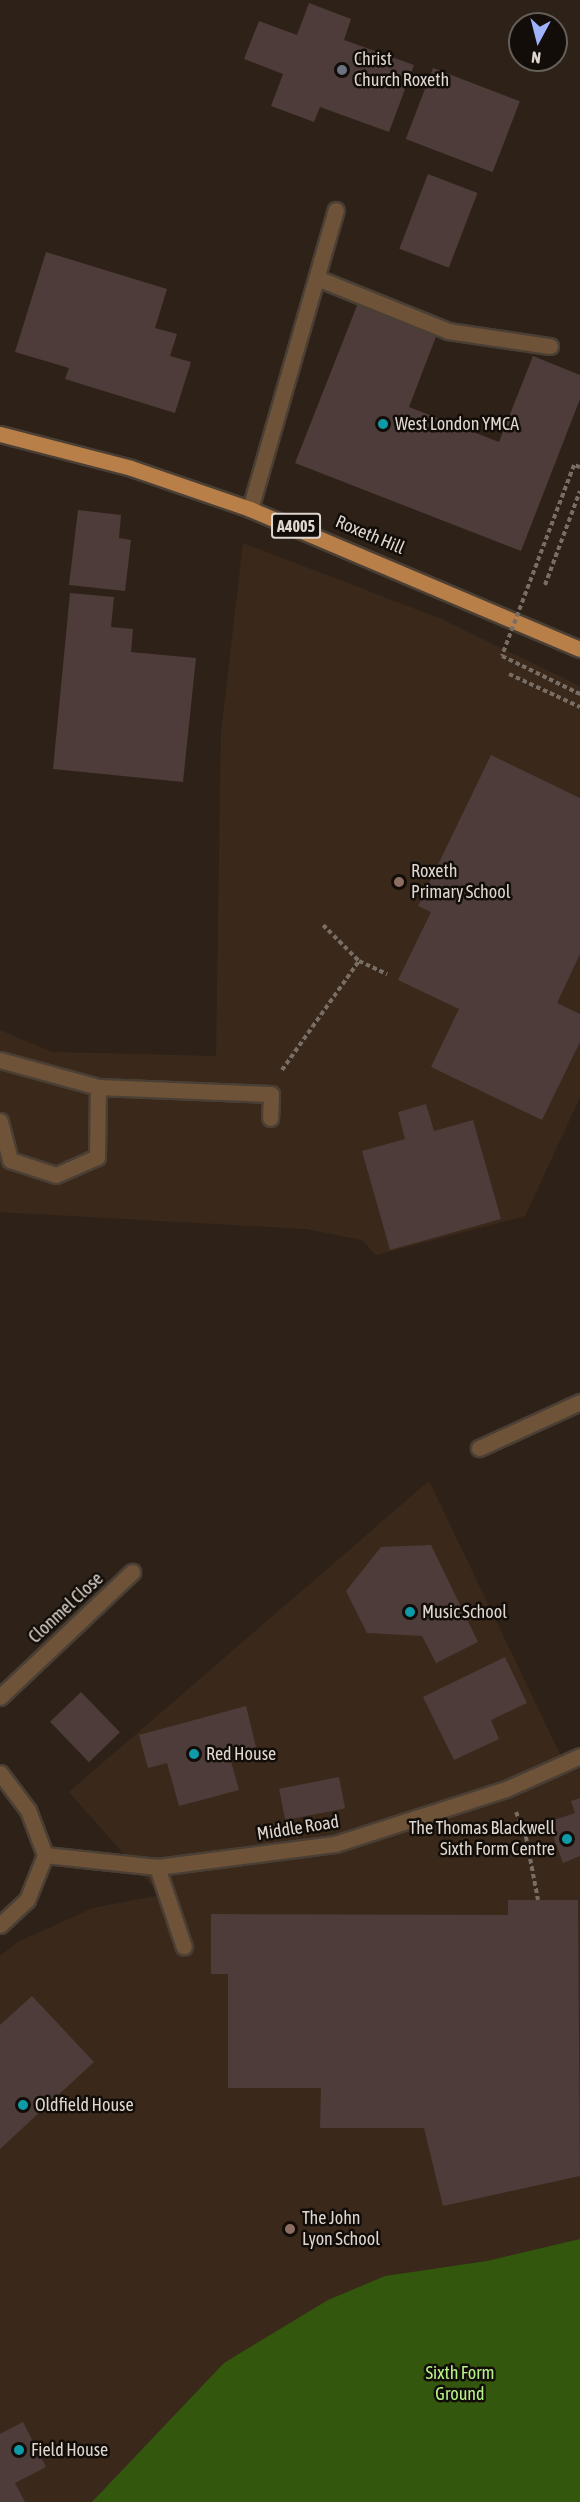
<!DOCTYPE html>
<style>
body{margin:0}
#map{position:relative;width:580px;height:2502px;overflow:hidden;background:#2e2218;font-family:"Asap Condensed",sans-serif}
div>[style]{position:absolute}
.built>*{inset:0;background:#3a291b}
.green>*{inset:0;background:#32570d}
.building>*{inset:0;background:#4d3c39;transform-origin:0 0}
.path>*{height:4px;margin-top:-2px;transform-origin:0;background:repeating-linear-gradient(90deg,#786e65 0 4.5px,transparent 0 7.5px)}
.roads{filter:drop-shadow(2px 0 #4a3f35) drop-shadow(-2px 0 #4a3f35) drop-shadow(0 2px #4a3f35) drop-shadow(0 -2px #4a3f35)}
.lane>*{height:15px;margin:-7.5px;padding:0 7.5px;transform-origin:7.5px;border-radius:7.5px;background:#6f5339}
.street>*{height:15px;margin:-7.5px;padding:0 7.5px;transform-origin:7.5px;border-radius:7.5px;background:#6f5339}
.primary>*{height:15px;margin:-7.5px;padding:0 7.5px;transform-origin:7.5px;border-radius:7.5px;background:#b97f48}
.path-bridge>*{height:4px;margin-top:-2px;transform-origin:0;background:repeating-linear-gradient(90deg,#786e65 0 4.5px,transparent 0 7.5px)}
.dots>*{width:16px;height:16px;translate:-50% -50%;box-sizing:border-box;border:3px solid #120d08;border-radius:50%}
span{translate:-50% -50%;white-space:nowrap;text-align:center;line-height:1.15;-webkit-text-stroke:5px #120d08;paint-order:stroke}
.shield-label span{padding:2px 4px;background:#120d08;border:2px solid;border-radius:4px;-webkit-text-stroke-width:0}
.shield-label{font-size:16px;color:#ded6cf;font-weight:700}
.poi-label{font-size:18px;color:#ded6cf}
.left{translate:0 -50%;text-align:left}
.right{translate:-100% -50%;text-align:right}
.street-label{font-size:18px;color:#ded6cf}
.park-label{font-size:18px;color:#b6f389}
.north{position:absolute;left:508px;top:12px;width:60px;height:60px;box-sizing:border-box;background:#120d08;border:2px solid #645d58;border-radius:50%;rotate:187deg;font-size:16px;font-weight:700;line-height:24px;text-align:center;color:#ded6cf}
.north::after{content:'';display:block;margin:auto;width:21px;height:27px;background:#9fb3fd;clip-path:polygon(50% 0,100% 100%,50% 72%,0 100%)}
</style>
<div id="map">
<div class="built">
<div style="clip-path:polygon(243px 543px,439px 618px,580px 686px,580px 1097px,525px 1216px,376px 1255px,362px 1240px,306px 1229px,0 1212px,0 1030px,52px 1052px,216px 1056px,221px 733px)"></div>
<div style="clip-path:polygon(429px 1481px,569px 1773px,580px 1769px,580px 2502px,0 2502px,0 1956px,18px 1942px,93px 1908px,160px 1895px,69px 1792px)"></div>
</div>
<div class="green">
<div style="clip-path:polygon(580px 2239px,580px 2502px,92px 2502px,224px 2363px,328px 2300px,385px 2276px,487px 2261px)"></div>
</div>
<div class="building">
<div style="clip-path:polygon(309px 3px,351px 19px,344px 40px,414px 65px,389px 132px,320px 107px,314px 122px,271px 106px,283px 74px,244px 59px,259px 21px,297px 35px)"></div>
<div style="left:433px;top:68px;width:93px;height:76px;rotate:21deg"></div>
<div style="left:428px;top:174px;width:53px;height:80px;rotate:21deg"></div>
<div style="clip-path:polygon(46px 252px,167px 289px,155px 328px,177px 334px,170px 356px,191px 362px,175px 413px,65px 379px,69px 368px,15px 352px)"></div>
<div style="clip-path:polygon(358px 303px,437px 334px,409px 407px,499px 442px,533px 356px,580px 375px,580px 399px,521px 551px,295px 463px)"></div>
<div style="clip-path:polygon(78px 510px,121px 515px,119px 538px,131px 540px,125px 591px,69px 585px)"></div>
<div style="clip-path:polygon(70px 593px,114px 597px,111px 627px,133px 629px,131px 652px,196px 658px,183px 782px,53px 769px)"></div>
<div style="clip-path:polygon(491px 755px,580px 798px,580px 954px,557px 1003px,580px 1014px,580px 1042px,542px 1120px,431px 1067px,459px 1009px,398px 980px,431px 912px,418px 906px)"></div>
<div style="clip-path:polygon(426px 1104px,434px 1131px,473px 1120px,501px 1219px,390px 1250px,362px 1151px,405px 1139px,398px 1112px)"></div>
<div style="clip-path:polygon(431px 1545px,478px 1642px,436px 1663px,422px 1636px,367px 1633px,346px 1591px,381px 1547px)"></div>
<div style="clip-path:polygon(505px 1657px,527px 1703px,491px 1720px,499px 1739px,454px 1760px,423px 1697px)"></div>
<div style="left:81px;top:1692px;width:56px;height:43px;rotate:46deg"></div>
<div style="clip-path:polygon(246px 1706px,257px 1751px,230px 1758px,239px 1790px,179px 1806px,167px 1763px,148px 1768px,139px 1735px)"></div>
<div style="left:339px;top:1777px;width:32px;height:61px;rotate:79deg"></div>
<div style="clip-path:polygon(580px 1798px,580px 1856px,563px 1863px,548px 1822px,575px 1813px,571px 1801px)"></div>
<div style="clip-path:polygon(508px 1900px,578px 1900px,580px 2176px,443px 2206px,424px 2128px,320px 2128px,321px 2088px,228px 2088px,228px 1974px,211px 1974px,211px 1914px,508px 1915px)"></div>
<div style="clip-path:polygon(32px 1996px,94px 2062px,0 2149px,0 2025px)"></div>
<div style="clip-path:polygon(23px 2422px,46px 2467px,15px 2483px,25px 2502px,0 2502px,0 2434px)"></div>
</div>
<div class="path">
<div style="left:545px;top:585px;width:100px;rotate:-69.6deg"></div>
<div style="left:509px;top:674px;width:78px;rotate:24.9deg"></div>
<div style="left:323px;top:925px;width:51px;rotate:45deg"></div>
<div style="left:359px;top:961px;width:31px;rotate:25deg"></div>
<div style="left:282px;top:1070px;width:133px;rotate:-54.8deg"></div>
<div style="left:516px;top:1812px;width:27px;rotate:68deg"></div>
<div style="left:526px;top:1837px;width:64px;rotate:79.2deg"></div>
</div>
<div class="roads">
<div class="lane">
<div style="left:317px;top:278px;width:141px;rotate:22deg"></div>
<div style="left:448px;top:331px;width:103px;rotate:8.4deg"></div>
<div style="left:250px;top:509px;width:311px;rotate:-74deg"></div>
<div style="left:0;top:1060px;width:102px;rotate:15.4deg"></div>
<div style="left:98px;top:1087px;width:173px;rotate:2.3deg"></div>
<div style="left:271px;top:1094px;width:24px;rotate:92deg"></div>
<div style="left:0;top:1121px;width:40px;rotate:75.6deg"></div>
<div style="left:10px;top:1160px;width:48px;rotate:18.1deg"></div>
<div style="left:56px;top:1175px;width:45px;rotate:-23.7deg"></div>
<div style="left:97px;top:1157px;width:70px;rotate:-89.2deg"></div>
<div style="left:157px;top:1867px;width:84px;rotate:71.4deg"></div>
</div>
<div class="street">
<div style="left:479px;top:1448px;width:111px;rotate:-24.5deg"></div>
<div style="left:0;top:1697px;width:182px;rotate:-43.4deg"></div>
<div style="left:0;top:1773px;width:46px;rotate:52.9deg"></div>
<div style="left:28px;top:1810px;width:48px;rotate:69.3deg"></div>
<div style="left:45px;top:1855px;width:113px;rotate:6.1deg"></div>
<div style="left:157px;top:1867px;width:179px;rotate:-7.4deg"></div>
<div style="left:335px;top:1844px;width:180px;rotate:-17.8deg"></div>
<div style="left:506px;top:1789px;width:81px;rotate:-24deg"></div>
<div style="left:0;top:1925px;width:37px;rotate:-43deg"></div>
<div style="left:27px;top:1900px;width:48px;rotate:-68.2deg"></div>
</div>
<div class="primary">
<div style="left:0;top:434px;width:135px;rotate:14.5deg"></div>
<div style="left:131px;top:468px;width:126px;rotate:19deg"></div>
<div style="left:250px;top:509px;width:358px;rotate:23deg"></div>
</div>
</div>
<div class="path-bridge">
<div style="left:580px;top:467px;width:6px;rotate:-162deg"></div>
<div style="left:574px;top:465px;width:204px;rotate:110.7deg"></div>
<div style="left:502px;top:656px;width:87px;rotate:26deg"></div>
</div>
<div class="dots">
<div style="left:342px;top:70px;background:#6b7280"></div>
<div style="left:383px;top:424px;background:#0f9aa8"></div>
<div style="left:399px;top:882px;background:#8d6e63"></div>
<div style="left:410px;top:1612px;background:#0f9aa8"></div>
<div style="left:194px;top:1754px;background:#0f9aa8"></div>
<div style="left:567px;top:1839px;background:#0f9aa8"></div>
<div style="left:23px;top:2105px;background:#0f9aa8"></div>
<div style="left:290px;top:2229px;background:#8d6e63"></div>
<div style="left:19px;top:2450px;background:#0f9aa8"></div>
</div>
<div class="shield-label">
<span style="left:296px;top:526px">A4005</span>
</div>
<div class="poi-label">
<span class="left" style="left:354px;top:70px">Christ<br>Church Roxeth</span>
<span class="left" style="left:395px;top:424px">West London YMCA</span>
<span class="left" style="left:411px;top:882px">Roxeth<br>Primary School</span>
<span class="left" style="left:422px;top:1612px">Music School</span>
<span class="left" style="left:206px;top:1754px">Red House</span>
<span class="right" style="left:555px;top:1839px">The Thomas Blackwell<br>Sixth Form Centre</span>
<span class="left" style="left:35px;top:2105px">Oldfield House</span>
<span class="left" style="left:302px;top:2229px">The John<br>Lyon School</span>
<span class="left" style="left:31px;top:2450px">Field House</span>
</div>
<div class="street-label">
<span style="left:370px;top:535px;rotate:23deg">Roxeth Hill</span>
<span style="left:66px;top:1608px;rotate:-43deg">Clonmel Close</span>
<span style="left:298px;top:1828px;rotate:-9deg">Middle Road</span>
</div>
<div class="park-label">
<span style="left:460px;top:2384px">Sixth Form<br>Ground</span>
</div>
<div class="north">N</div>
</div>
